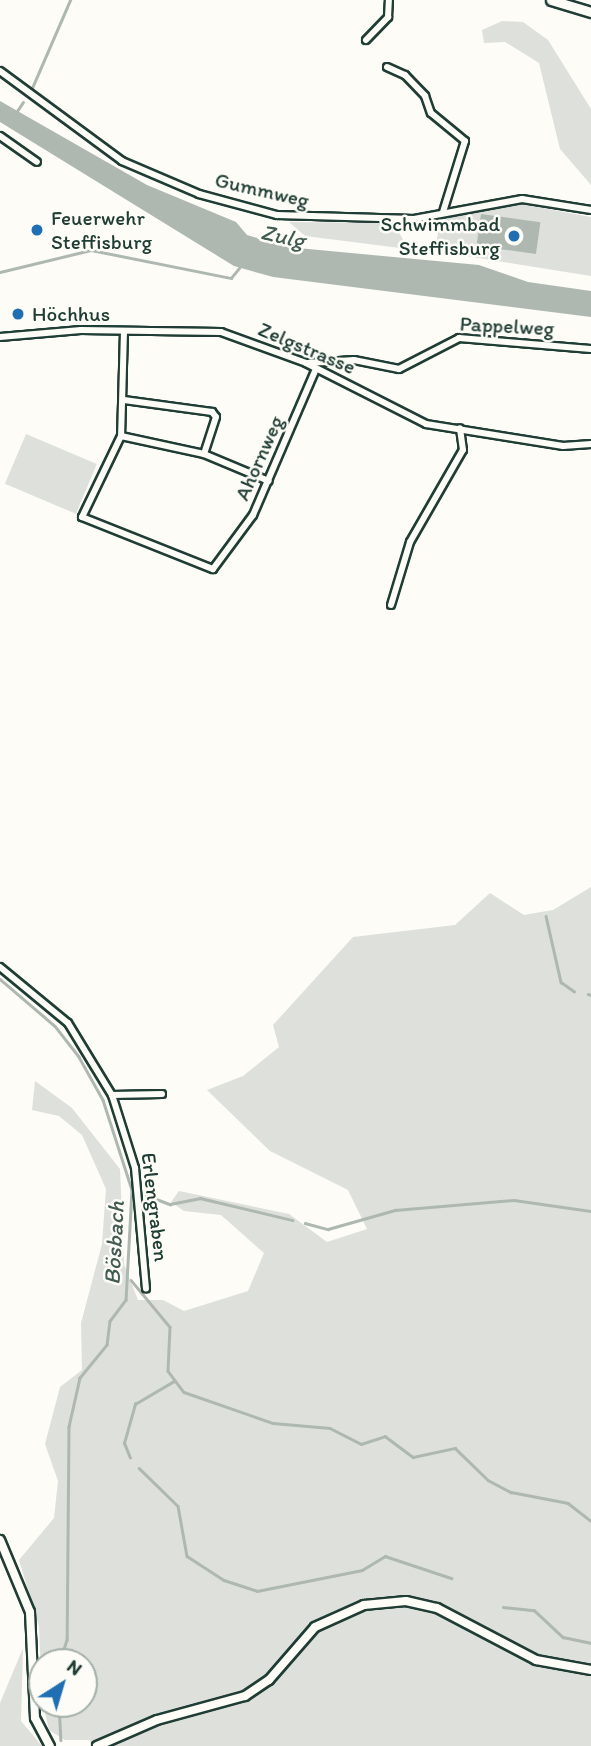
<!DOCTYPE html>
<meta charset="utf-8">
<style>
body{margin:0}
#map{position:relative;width:591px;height:1746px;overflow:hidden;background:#fdfcf7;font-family:Itim,sans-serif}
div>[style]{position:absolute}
.green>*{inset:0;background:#dde0db;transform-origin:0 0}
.water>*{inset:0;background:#aeb8b1;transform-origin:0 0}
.stream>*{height:2.5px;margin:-1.25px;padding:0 1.25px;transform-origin:1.25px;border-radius:1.25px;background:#aeb8b1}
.roads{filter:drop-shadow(2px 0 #1f3d34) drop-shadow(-2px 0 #1f3d34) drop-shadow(0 2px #1f3d34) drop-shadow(0 -2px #1f3d34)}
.minor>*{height:6px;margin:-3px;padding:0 3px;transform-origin:3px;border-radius:3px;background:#fdfcf7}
.tertiary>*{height:8px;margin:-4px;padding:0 4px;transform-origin:4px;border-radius:4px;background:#fdfcf7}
.secondary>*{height:9px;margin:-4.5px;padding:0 4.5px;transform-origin:4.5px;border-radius:4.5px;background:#fdfcf7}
.dots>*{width:19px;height:19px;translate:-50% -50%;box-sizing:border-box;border:4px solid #fdfcf7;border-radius:50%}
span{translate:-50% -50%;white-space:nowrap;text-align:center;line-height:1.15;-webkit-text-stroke:5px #fdfcf7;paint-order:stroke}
.street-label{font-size:21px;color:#1f3d34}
.poi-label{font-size:21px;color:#1f3d34}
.left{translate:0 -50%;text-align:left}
.right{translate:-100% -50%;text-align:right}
.water-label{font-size:23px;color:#435c53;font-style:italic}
.north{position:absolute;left:28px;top:1648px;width:70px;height:70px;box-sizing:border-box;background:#fdfcf7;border:2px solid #a4b0a9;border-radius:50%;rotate:37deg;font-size:19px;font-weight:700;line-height:28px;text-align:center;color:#1f3d34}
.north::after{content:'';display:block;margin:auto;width:24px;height:32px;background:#1f6fb2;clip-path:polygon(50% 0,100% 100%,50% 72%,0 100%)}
</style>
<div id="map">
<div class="green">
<div style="clip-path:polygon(502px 21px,523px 22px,548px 40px,591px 109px,591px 185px,560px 149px,539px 63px,505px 42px,484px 43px,482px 30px)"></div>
<div style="clip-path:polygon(520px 204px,591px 217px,591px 276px,435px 251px,440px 221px,487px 206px)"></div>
<div style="clip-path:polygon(289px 222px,394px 223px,408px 249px,305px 236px)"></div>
<div style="left:26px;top:434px;width:77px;height:54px;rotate:23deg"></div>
<div style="clip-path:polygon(591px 887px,591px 1746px,91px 1746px,90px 1740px,65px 1740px,49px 1730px,43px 1704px,84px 1704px,84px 1662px,42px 1662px,42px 1702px,39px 1626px,19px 1560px,54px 1518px,58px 1481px,45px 1444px,60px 1387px,82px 1370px,81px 1323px,102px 1244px,106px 1189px,82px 1135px,59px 1116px,32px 1110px,35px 1081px,72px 1108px,120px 1169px,124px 1264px,138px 1300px,163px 1300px,184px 1311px,248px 1291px,264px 1253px,221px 1215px,184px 1211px,171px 1202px,179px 1191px,289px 1214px,327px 1242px,367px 1229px,348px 1190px,270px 1151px,207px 1090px,243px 1076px,279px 1047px,273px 1025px,353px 937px,455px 925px,490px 893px,524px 915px,553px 910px)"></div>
<div style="clip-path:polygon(23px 1648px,21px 1721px,42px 1746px,0 1746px,0 1703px)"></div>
</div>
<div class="water">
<div style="clip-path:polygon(0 101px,147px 185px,236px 222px,247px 235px,287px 247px,479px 265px,528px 282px,591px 291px,591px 317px,273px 277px,234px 266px,0 122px)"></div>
<div style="left:481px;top:214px;width:60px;height:32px;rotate:8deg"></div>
</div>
<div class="stream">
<div style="left:32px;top:88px;width:96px;rotate:-66.6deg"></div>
<div style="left:15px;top:114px;width:14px;rotate:-56deg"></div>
<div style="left:0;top:272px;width:94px;rotate:-13.6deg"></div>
<div style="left:91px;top:250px;width:143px;rotate:11.3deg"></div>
<div style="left:231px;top:278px;width:14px;rotate:-51deg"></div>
<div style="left:546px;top:916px;width:68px;rotate:77.2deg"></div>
<div style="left:561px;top:982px;width:16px;rotate:35deg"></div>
<div style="left:0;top:979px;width:72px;rotate:40.5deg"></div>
<div style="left:55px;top:1026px;width:39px;rotate:52deg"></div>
<div style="left:79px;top:1057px;width:49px;rotate:60.8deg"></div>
<div style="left:103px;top:1100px;width:95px;rotate:72.1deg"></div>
<div style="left:132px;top:1190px;width:110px;rotate:93.1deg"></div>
<div style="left:126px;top:1300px;width:26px;rotate:127deg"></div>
<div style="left:110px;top:1321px;width:24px;rotate:97deg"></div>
<div style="left:107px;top:1345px;width:43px;rotate:129.3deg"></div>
<div style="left:80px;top:1378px;width:50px;rotate:102.7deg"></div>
<div style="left:69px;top:1427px;width:213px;rotate:90.5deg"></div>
<div style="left:67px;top:1640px;width:23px;rotate:108deg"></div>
<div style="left:588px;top:994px;width:3px;rotate:18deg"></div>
<div style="left:146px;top:1195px;width:26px;rotate:21deg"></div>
<div style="left:170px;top:1204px;width:31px;rotate:-11deg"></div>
<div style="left:200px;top:1198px;width:95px;rotate:13.4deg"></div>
<div style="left:305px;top:1223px;width:24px;rotate:15deg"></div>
<div style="left:328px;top:1229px;width:70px;rotate:-15.8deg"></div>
<div style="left:395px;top:1210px;width:119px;rotate:-4.8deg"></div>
<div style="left:514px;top:1200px;width:78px;rotate:8.1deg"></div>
<div style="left:131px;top:1280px;width:61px;rotate:50.3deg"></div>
<div style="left:170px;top:1327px;width:44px;rotate:92.6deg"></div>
<div style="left:168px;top:1371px;width:26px;rotate:53deg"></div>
<div style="left:184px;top:1392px;width:94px;rotate:19.2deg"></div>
<div style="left:273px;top:1423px;width:57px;rotate:5deg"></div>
<div style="left:330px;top:1428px;width:35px;rotate:27deg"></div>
<div style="left:361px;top:1444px;width:25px;rotate:-18deg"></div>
<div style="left:385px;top:1436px;width:35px;rotate:37deg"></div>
<div style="left:413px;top:1457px;width:43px;rotate:-12.1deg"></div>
<div style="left:455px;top:1448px;width:46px;rotate:44.1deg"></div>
<div style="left:488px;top:1480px;width:26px;rotate:28deg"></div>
<div style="left:511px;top:1492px;width:58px;rotate:10.9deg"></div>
<div style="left:568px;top:1503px;width:29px;rotate:38deg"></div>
<div style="left:130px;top:1458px;width:16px;rotate:-112deg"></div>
<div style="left:124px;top:1443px;width:41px;rotate:-74.2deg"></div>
<div style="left:135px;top:1404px;width:45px;rotate:-30.5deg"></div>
<div style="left:139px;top:1468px;width:54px;rotate:44.3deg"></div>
<div style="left:178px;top:1506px;width:51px;rotate:79.8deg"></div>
<div style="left:187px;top:1556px;width:44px;rotate:33deg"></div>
<div style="left:224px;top:1580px;width:35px;rotate:18deg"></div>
<div style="left:257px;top:1591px;width:107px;rotate:-11.3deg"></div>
<div style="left:362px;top:1570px;width:27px;rotate:-31deg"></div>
<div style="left:385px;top:1556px;width:70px;rotate:18.4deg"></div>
<div style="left:503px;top:1607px;width:31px;rotate:6deg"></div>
<div style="left:534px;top:1610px;width:40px;rotate:43deg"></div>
<div style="left:563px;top:1637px;width:29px;rotate:12deg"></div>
<div style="left:59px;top:1704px;width:36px;rotate:87deg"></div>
</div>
<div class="roads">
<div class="minor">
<div style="left:366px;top:40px;width:32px;rotate:-46deg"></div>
<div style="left:388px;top:17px;width:17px;rotate:-87deg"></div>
<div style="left:387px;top:67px;width:20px;rotate:24deg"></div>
<div style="left:405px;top:75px;width:29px;rotate:46deg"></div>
<div style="left:425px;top:96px;width:18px;rotate:71deg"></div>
<div style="left:431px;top:113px;width:44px;rotate:39.5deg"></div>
<div style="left:465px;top:141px;width:74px;rotate:107.2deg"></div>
<div style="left:0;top:71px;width:152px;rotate:36.4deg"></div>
<div style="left:122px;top:161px;width:84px;rotate:23.2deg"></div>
<div style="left:199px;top:194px;width:81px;rotate:15.1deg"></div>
<div style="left:277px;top:215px;width:137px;rotate:1.7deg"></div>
<div style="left:414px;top:219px;width:110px;rotate:-10.5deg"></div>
<div style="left:522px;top:199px;width:70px;rotate:9.1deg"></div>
<div style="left:0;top:136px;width:45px;rotate:35.1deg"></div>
<div style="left:124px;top:331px;width:105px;rotate:91.6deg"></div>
<div style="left:121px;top:436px;width:90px;rotate:115.7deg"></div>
<div style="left:82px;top:517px;width:141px;rotate:21.7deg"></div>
<div style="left:213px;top:569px;width:67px;rotate:-53.5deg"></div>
<div style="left:253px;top:515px;width:159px;rotate:-66.7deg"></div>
<div style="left:0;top:337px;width:81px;rotate:-4.9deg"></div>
<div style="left:81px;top:330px;width:140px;rotate:0.8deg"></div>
<div style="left:221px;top:332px;width:90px;rotate:20deg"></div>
<div style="left:306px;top:363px;width:135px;rotate:26.9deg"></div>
<div style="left:426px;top:424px;width:139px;rotate:9.1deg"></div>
<div style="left:563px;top:446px;width:28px;rotate:-4deg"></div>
<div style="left:308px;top:363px;width:46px;rotate:-3.7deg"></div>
<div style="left:354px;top:360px;width:46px;rotate:11.3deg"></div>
<div style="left:399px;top:369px;width:68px;rotate:-27.3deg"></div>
<div style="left:459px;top:338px;width:132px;rotate:4.8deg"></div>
<div style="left:124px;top:400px;width:89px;rotate:7.8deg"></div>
<div style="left:212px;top:412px;width:6px;rotate:51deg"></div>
<div style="left:216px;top:417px;width:39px;rotate:108deg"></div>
<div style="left:121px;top:436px;width:85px;rotate:12.2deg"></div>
<div style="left:204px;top:454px;width:70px;rotate:22.6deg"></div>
<div style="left:391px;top:605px;width:66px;rotate:-73.2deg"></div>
<div style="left:410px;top:542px;width:106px;rotate:-60.1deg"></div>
<div style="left:463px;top:450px;width:22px;rotate:-98deg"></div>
<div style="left:0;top:967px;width:88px;rotate:39.5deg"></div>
<div style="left:68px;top:1023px;width:84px;rotate:58.6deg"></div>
<div style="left:112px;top:1095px;width:77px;rotate:72.5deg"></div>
<div style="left:135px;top:1168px;width:121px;rotate:84.8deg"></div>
<div style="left:112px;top:1095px;width:50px;rotate:-1.1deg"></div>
</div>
<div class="tertiary">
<div style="left:0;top:1540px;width:78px;rotate:67.4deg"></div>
<div style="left:30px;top:1612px;width:106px;rotate:87.3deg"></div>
<div style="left:35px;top:1718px;width:32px;rotate:62deg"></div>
<div style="left:97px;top:1746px;width:65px;rotate:-23.4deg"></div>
<div style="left:157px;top:1720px;width:91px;rotate:-15.3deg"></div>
<div style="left:245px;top:1696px;width:29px;rotate:-34deg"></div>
<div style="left:269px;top:1680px;width:70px;rotate:-49deg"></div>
<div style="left:315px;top:1627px;width:54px;rotate:-24.2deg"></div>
<div style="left:364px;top:1605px;width:42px;rotate:-5.4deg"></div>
<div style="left:406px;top:1601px;width:32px;rotate:13deg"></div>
<div style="left:437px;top:1608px;width:112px;rotate:27.7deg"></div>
<div style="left:536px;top:1660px;width:56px;rotate:10.3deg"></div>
</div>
<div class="secondary">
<div style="left:551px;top:0;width:42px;rotate:16.7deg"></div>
</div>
</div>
<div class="dots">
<div style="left:37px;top:230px;background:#1f6fb2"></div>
<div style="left:514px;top:236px;background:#1f6fb2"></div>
<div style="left:18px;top:314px;background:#1f6fb2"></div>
</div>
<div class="street-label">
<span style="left:262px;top:190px;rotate:13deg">Gummweg</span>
<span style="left:507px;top:326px;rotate:3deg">Pappelweg</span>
<span style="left:307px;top:348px;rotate:23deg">Zelgstrasse</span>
<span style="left:259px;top:458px;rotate:-66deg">Ahornweg</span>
<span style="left:155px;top:1207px;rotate:83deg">Erlengraben</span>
</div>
<div class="poi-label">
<span class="left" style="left:51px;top:230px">Feuerwehr<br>Steffisburg</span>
<span class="right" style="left:500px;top:236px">Schwimmbad<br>Steffisburg</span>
<span class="left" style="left:32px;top:314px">Höchhus</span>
</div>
<div class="water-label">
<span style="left:283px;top:236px;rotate:12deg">Zulg</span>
<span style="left:114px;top:1243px;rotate:-87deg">Bösbach</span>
</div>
<div class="north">N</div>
</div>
